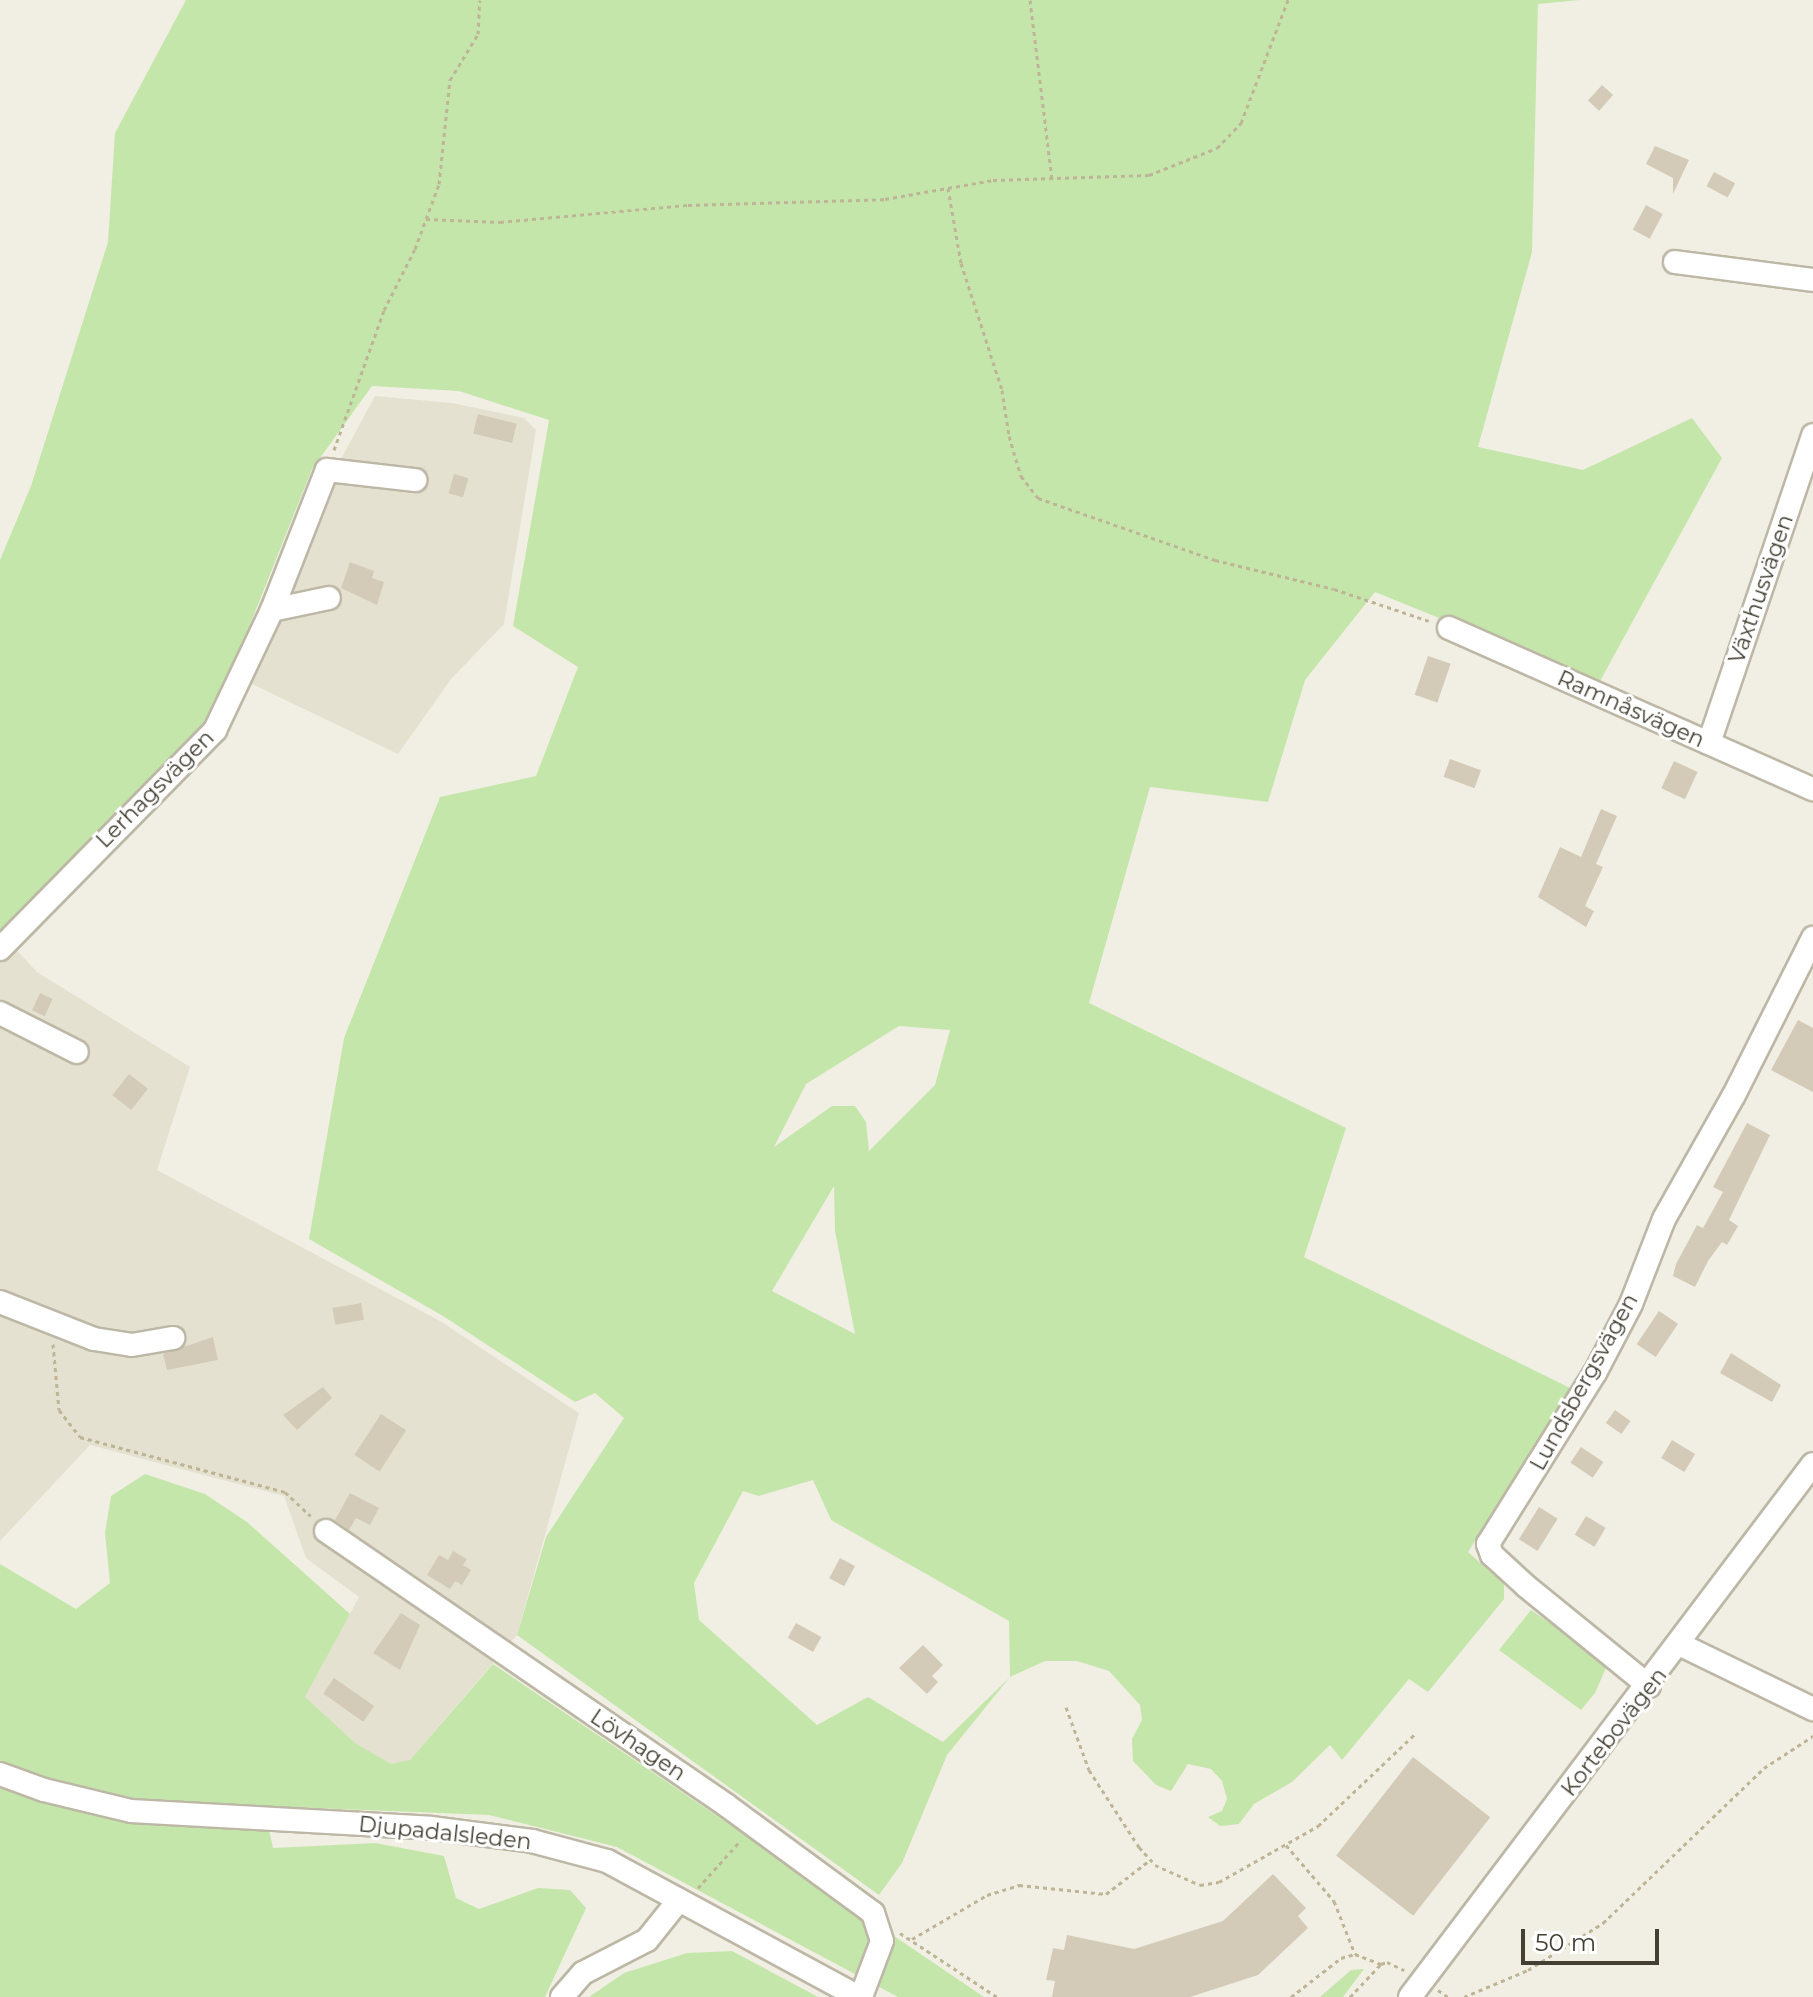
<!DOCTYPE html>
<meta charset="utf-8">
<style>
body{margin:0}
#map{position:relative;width:1813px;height:1997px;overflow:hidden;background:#f1efe3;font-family:Montserrat,sans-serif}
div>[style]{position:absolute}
.residential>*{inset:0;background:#e5e1d1}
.green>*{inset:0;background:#c5e6ab}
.building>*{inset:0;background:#d3cbb8;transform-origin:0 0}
.path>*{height:3px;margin-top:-1.5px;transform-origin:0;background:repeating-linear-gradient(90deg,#beb597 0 4px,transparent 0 8px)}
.roads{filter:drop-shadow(2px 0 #bdb7a6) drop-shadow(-2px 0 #bdb7a6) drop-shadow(0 2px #bdb7a6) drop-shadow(0 -2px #bdb7a6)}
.minor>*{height:22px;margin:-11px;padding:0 11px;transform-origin:11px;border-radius:11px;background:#fff}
span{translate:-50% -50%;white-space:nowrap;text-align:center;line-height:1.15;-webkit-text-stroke:6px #fff;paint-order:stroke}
.street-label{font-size:22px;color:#433f33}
.scale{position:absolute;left:1521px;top:1929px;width:138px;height:36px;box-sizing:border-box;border:4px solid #433f33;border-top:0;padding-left:10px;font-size:24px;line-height:28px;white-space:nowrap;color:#433f33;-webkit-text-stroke:6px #fff;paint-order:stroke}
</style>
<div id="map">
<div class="residential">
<div style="clip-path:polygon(375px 396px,452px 403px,524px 418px,536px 430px,504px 624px,451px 679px,398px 754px,248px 682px,334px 472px)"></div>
<div style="clip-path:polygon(11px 944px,37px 972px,190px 1067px,157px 1170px,440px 1321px,579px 1413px,517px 1635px,380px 1795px,268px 1765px,359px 1597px,306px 1558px,284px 1496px,90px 1445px,0 1541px,0 959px)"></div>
</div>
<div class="green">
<div style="clip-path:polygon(evenodd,186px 0,1580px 0,1538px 4px,1532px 252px,1478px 447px,1583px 470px,1692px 418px,1722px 458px,1599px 683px,1375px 592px,1305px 680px,1268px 802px,1150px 787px,1089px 1003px,1346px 1128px,1304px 1257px,1570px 1388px,1468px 1552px,1504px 1584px,1504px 1599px,1428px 1692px,1409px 1679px,1342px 1760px,1330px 1745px,1292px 1782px,1254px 1804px,1239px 1824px,1220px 1826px,1208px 1817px,1222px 1811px,1227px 1799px,1222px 1781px,1211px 1769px,1188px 1764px,1171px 1791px,1156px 1785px,1133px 1761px,1132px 1739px,1142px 1720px,1140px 1705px,1109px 1671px,1077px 1661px,1045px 1661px,1010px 1677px,947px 1755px,902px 1863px,879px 1895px,517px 1635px,546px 1537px,624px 1418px,595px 1393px,575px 1402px,443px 1316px,309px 1239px,344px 1038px,440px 797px,536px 776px,578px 667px,513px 626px,549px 420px,459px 391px,372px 386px,312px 469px,210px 725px,0 941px,0 560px,31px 486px,108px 242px,115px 133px,186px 0,899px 1026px,950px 1030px,935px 1085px,869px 1151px,866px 1122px,855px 1106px,832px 1106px,774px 1147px,806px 1084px,899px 1026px,186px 0,834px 1186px,835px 1231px,855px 1334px,772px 1291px,834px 1186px,186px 0,813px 1480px,831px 1520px,1009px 1621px,1010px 1677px,943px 1742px,868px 1697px,817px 1725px,699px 1620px,694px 1583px,743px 1491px,759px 1496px,813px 1480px)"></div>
<div style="clip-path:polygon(145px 1474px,205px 1494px,247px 1522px,350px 1614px,305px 1697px,355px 1743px,391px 1764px,410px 1760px,493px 1664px,984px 1997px,898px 1997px,617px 1847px,489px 1815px,264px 1806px,273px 1848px,375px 1843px,444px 1856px,456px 1898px,479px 1909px,538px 1888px,570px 1890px,586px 1908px,545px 1997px,0 1997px,0 1564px,76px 1609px,110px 1583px,105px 1533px,111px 1496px)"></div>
<div style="clip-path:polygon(1531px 1610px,1608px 1663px,1595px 1693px,1581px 1710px,1499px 1650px)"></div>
<div style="clip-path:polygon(732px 1951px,818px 1997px,589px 1997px,624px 1973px,687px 1953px)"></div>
<div style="clip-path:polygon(1364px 1969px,1343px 1997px,1320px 1997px,1351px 1970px)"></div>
</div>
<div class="building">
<div style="left:1602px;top:85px;width:15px;height:21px;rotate:42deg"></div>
<div style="clip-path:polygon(1655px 146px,1689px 160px,1673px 194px,1673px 178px,1646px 164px)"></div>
<div style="left:1714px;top:172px;width:24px;height:16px;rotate:28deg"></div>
<div style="left:1646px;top:205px;width:19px;height:28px;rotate:28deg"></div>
<div style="left:478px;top:414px;width:40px;height:20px;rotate:14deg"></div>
<div style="left:454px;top:474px;width:15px;height:20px;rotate:16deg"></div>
<div style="clip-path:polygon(350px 562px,374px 571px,372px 578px,384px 582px,377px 605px,341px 588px)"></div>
<div style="left:1428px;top:656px;width:24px;height:41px;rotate:19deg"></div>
<div style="left:1450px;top:759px;width:33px;height:19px;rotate:20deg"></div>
<div style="left:1674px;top:761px;width:26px;height:30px;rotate:25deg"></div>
<div style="clip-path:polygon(1601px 809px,1617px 816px,1596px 864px,1603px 867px,1585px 906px,1594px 911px,1586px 927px,1538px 897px,1560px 847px,1581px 857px)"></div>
<div style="left:40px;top:993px;width:14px;height:19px;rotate:25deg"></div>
<div style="clip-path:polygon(1798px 1020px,1813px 1028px,1813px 1092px,1771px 1070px)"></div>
<div style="left:129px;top:1074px;width:24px;height:27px;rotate:38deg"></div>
<div style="clip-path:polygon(1747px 1123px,1770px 1135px,1729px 1220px,1738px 1226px,1727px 1245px,1722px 1242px,1708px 1261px,1695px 1287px,1673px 1276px,1676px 1264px,1697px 1225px,1703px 1228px,1723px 1192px,1713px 1187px)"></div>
<div style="left:361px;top:1303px;width:17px;height:29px;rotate:80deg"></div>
<div style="left:1659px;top:1311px;width:23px;height:40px;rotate:34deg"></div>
<div style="clip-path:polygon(213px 1337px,218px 1360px,167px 1370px,163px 1354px)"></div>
<div style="clip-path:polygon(1731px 1353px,1781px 1385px,1772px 1402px,1720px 1373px)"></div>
<div style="clip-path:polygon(323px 1387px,332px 1398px,297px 1430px,283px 1415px)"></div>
<div style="left:1615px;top:1410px;width:19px;height:16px;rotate:35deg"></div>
<div style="left:381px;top:1414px;width:30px;height:49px;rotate:33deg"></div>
<div style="left:1672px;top:1440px;width:27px;height:21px;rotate:31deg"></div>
<div style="left:1581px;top:1447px;width:27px;height:19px;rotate:34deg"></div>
<div style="clip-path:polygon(350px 1493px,379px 1508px,370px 1525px,356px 1518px,349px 1530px,335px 1520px)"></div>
<div style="left:1539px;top:1507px;width:22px;height:38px;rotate:32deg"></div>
<div style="left:1586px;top:1516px;width:23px;height:22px;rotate:31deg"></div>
<div style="clip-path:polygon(453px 1551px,467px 1559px,463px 1565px,471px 1570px,462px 1585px,455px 1581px,450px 1589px,427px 1575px,439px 1555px,448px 1560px)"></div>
<div style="left:840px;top:1558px;width:17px;height:23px;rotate:28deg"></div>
<div style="clip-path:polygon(401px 1613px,420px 1625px,400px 1670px,373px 1653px)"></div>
<div style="left:796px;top:1623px;width:29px;height:17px;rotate:29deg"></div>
<div style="clip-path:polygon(923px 1645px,943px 1665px,932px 1676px,938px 1682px,927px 1694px,899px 1668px)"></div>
<div style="left:334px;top:1678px;width:49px;height:19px;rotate:35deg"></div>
<div style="left:1413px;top:1757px;width:98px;height:125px;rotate:38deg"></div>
<div style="clip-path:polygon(1273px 1874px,1306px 1908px,1298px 1916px,1308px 1928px,1258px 1975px,1190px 1997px,1052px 1997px,1055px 1981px,1046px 1980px,1053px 1948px,1064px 1950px,1067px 1935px,1134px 1949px,1223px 1921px)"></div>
</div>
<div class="path">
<div style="left:1030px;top:0;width:180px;rotate:83deg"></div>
<div style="left:948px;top:188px;width:76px;rotate:80.2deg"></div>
<div style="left:961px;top:263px;width:133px;rotate:72.1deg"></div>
<div style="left:1002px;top:390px;width:47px;rotate:81.3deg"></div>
<div style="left:1009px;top:436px;width:42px;rotate:73.3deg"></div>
<div style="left:1021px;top:476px;width:28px;rotate:52deg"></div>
<div style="left:1038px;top:498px;width:188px;rotate:19.3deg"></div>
<div style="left:1215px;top:560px;width:122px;rotate:13.7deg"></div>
<div style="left:1334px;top:589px;width:100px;rotate:18.6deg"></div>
<div style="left:426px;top:219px;width:74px;rotate:2.3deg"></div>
<div style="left:500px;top:222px;width:189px;rotate:-5.2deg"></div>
<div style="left:688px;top:205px;width:197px;rotate:-1.7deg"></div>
<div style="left:885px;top:199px;width:110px;rotate:-10deg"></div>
<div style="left:993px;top:180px;width:156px;rotate:-1.8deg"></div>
<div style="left:1149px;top:175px;width:73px;rotate:-21.7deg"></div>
<div style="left:1217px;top:148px;width:35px;rotate:-46deg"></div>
<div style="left:1241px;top:123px;width:132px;rotate:-69.1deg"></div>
<div style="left:334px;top:450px;width:149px;rotate:-70.3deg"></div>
<div style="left:384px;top:310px;width:68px;rotate:-63.1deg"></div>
<div style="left:415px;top:249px;width:69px;rotate:-69.7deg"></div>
<div style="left:439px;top:184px;width:105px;rotate:-84deg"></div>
<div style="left:450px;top:80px;width:54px;rotate:-58.7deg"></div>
<div style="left:478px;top:34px;width:34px;rotate:-87deg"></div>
<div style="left:53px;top:1344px;width:66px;rotate:84.8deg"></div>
<div style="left:59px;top:1410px;width:34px;rotate:52deg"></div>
<div style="left:80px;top:1437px;width:212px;rotate:15deg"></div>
<div style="left:285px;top:1492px;width:35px;rotate:43deg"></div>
<div style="left:1066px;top:1707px;width:67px;rotate:69.9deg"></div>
<div style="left:1089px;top:1770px;width:92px;rotate:57deg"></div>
<div style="left:1139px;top:1847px;width:24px;rotate:48deg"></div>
<div style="left:1155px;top:1865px;width:49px;rotate:24deg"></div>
<div style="left:1200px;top:1885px;width:19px;rotate:-9deg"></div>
<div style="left:1219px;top:1882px;width:114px;rotate:-29.5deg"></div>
<div style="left:1318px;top:1826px;width:135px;rotate:-43.5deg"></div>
<div style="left:1286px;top:1845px;width:74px;rotate:49.4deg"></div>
<div style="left:1334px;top:1901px;width:57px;rotate:68.4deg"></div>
<div style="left:698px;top:1888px;width:64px;rotate:-48.1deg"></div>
<div style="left:900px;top:1933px;width:116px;rotate:33.4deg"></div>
<div style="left:912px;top:1939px;width:87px;rotate:-30.4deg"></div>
<div style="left:987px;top:1895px;width:34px;rotate:-17deg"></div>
<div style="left:1019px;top:1885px;width:87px;rotate:5.9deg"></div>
<div style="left:1106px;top:1894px;width:56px;rotate:-37.7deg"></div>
<div style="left:1438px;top:1990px;width:12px;rotate:35deg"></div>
<div style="left:1291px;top:1997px;width:63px;rotate:-38deg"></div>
<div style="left:1341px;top:1958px;width:15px;rotate:-16deg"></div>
<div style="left:1355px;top:1954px;width:28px;rotate:21deg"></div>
<div style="left:1350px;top:1997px;width:45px;rotate:-46.8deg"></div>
<div style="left:1381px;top:1964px;width:6px;rotate:-18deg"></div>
<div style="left:1387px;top:1962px;width:19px;rotate:25deg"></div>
<div style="left:1464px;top:1997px;width:69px;rotate:-22.9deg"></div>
<div style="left:1528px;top:1970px;width:89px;rotate:-32.1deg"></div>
<div style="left:1603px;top:1923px;width:223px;rotate:-43.9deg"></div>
<div style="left:1764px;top:1768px;width:59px;rotate:-33.1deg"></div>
</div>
<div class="roads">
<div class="minor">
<div style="left:1675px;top:262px;width:139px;rotate:7.4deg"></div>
<div style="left:272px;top:610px;width:58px;rotate:-11.9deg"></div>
<div style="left:1449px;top:628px;width:398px;rotate:23.9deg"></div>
<div style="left:1709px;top:743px;width:325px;rotate:-71.3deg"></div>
<div style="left:0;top:949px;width:307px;rotate:-45.5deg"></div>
<div style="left:215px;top:730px;width:133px;rotate:-64.6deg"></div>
<div style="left:272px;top:610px;width:150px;rotate:-68.6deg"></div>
<div style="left:327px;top:470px;width:89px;rotate:6.5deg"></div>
<div style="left:0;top:1013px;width:86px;rotate:26.9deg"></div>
<div style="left:0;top:1302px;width:101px;rotate:21.5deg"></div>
<div style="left:94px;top:1339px;width:38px;rotate:9deg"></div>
<div style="left:132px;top:1345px;width:42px;rotate:-9.7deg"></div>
<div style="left:326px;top:1531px;width:485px;rotate:34.4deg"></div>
<div style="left:726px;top:1805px;width:182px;rotate:36.3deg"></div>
<div style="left:873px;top:1913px;width:29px;rotate:72deg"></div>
<div style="left:882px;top:1941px;width:60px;rotate:110.6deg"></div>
<div style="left:1681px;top:1645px;width:147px;rotate:25.9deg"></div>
<div style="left:1649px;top:1686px;width:159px;rotate:-140.9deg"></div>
<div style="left:1526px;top:1586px;width:46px;rotate:-137.6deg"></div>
<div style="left:1492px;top:1555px;width:12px;rotate:-110deg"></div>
<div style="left:1488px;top:1544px;width:202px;rotate:-58deg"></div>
<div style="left:1595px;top:1373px;width:78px;rotate:-62.4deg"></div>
<div style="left:1631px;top:1304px;width:91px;rotate:-68.8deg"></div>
<div style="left:1664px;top:1219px;width:142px;rotate:-60.6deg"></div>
<div style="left:1734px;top:1095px;width:176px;rotate:-63.3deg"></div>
<div style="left:0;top:1774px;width:47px;rotate:20deg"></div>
<div style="left:44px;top:1790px;width:89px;rotate:13.6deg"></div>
<div style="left:131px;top:1811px;width:300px;rotate:3.2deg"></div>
<div style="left:431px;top:1828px;width:102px;rotate:7.3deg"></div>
<div style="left:532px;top:1841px;width:78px;rotate:14.9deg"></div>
<div style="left:607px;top:1861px;width:286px;rotate:28.4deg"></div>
<div style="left:562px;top:1997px;width:32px;rotate:-49deg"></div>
<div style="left:583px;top:1973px;width:72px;rotate:-27.3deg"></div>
<div style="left:647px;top:1940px;width:51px;rotate:-51.3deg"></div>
<div style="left:1410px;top:1997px;width:668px;rotate:-52.91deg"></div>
</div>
</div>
<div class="street-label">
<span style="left:1761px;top:589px;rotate:-71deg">Växthusvägen</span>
<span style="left:1631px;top:709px;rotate:24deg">Ramnåsvägen</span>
<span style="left:155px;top:789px;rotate:-45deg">Lerhagsvägen</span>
<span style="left:1584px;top:1382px;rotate:-61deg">Lundsbergsvägen</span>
<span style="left:1614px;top:1732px;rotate:-52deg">Kortebovägen</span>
<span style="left:638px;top:1745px;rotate:34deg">Lövhagen</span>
<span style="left:445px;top:1833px;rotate:6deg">Djupadalsleden</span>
</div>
<div class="scale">50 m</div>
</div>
